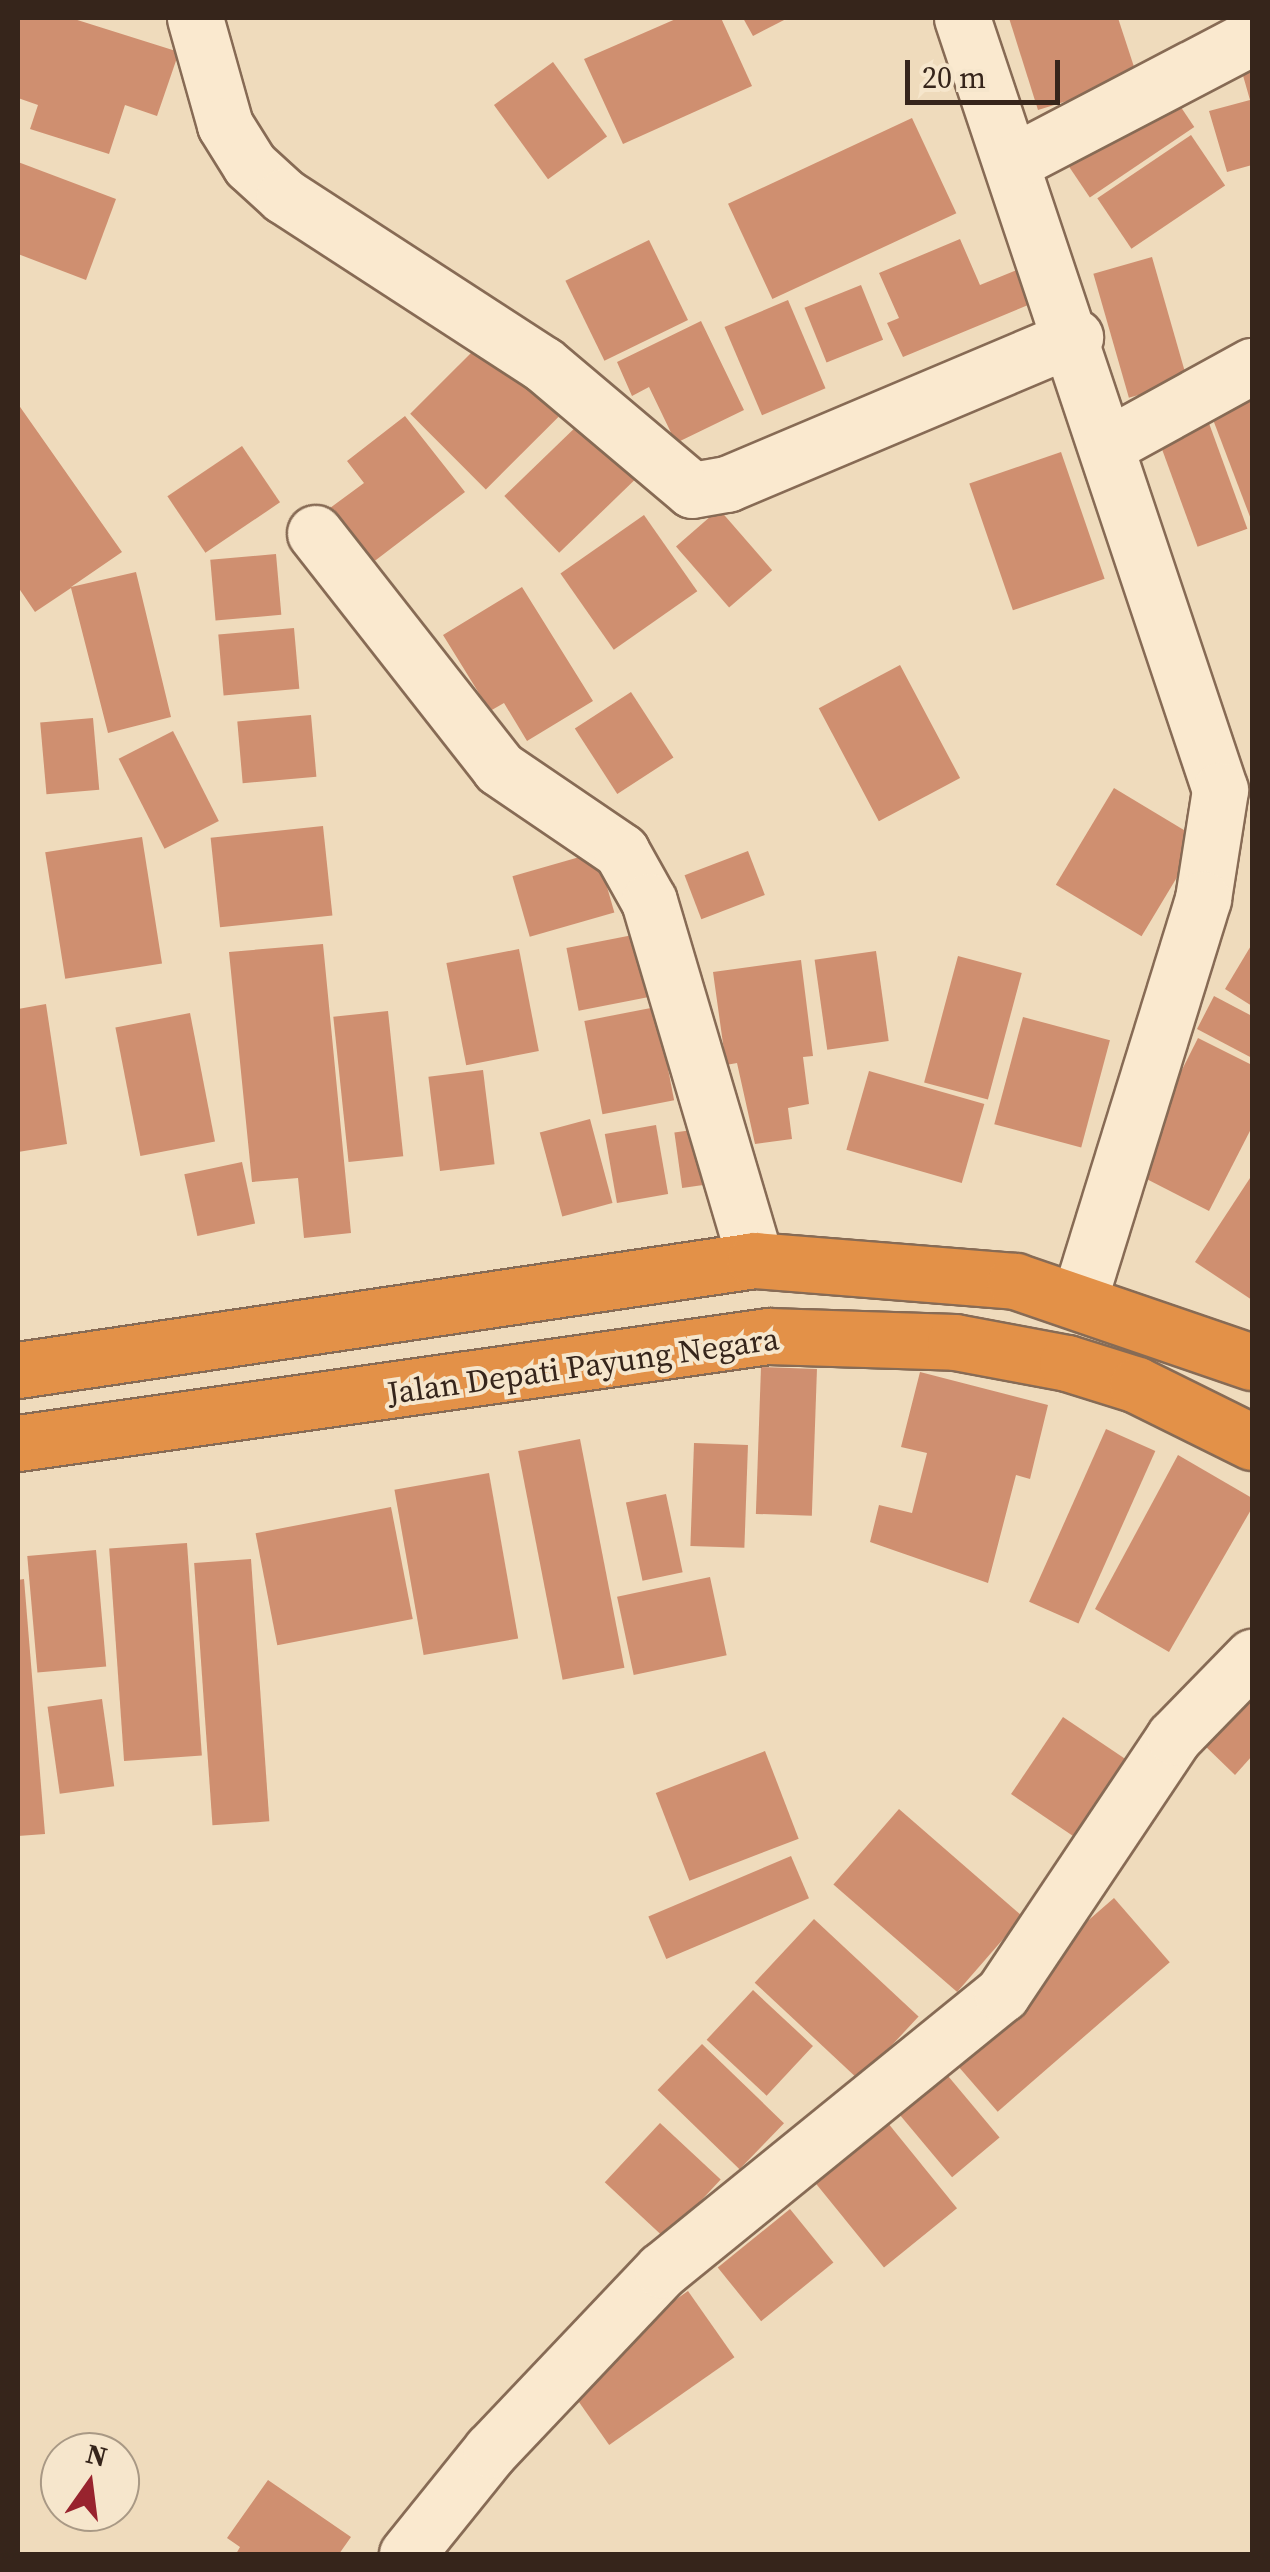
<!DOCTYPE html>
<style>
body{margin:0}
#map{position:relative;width:1270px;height:2572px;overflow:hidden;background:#efdbbc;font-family:"Source Serif 4",serif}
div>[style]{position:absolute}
.building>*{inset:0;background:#cf8f70;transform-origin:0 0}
.roads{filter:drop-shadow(2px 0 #876b55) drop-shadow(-2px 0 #876b55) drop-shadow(0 2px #876b55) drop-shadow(0 -2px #876b55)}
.minor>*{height:55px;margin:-27.5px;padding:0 27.5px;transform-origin:27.5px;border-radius:27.5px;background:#fae9cf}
.highway>*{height:55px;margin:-27.5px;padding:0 27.5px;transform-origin:27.5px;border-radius:27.5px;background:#e39148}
span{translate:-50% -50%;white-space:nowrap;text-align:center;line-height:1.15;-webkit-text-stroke:8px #f6e6cc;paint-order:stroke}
.street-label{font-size:32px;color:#36251b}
.frame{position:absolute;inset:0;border:20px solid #36251b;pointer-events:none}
.north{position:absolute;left:40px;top:2432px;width:100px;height:100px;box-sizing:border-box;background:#f6e6cc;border:2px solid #a99985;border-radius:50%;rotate:14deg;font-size:28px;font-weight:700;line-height:40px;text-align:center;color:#36251b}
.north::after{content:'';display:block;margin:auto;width:35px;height:45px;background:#98232e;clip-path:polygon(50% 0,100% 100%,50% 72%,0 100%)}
.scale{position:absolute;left:905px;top:60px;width:155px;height:45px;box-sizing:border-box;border:5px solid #36251b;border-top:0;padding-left:12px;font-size:30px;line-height:35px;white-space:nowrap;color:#36251b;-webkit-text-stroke:8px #f6e6cc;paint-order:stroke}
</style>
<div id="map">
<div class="building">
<div style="clip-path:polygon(18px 18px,71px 18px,179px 52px,157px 116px,125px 105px,109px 154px,30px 129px,38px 105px,18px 98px)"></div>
<div style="clip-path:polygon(678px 18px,721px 18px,752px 86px,623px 144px,584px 59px)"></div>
<div style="clip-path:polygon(743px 18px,788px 18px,753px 36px)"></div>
<div style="clip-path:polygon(1009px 18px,1118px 18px,1138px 79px,1038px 110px)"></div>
<div style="clip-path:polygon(1252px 54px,1252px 165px,1227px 172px,1209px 111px,1250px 100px,1238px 58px)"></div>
<div style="left:553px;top:62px;width:92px;height:73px;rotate:54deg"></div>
<div style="left:1168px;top:88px;width:47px;height:126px;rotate:56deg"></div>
<div style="left:912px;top:118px;width:105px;height:203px;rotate:65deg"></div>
<div style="left:1191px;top:135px;width:61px;height:113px;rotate:56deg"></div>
<div style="clip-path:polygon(18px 162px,116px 199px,86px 280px,18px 254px)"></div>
<div style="clip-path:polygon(960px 239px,980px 285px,1019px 269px,1033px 303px,903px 357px,887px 323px,899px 318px,879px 273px)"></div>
<div style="left:649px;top:240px;width:89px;height:93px;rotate:64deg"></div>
<div style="left:1152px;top:257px;width:129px;height:61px;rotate:74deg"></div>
<div style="left:861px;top:285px;width:59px;height:61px;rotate:68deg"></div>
<div style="left:788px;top:300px;width:96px;height:69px;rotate:67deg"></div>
<div style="clip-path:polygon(701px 321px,744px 410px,676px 443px,649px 387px,632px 396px,617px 362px)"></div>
<div style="left:483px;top:341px;width:107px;height:103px;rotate:45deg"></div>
<div style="clip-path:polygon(1252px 392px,1252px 522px,1209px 409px)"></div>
<div style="clip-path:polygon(18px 404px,122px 552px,71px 587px,136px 572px,171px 717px,108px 733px,71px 588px,35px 612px,18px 587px)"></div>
<div style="left:1206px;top:415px;width:121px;height:53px;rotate:70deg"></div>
<div style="clip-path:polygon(405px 416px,465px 492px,372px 563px,330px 508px,364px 483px,347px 461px)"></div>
<div style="left:582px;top:421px;width:79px;height:108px;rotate:46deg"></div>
<div style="left:242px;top:446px;width:68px;height:90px;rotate:56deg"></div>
<div style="left:1061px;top:452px;width:134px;height:97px;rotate:71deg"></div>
<div style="left:719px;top:509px;width:81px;height:57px;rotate:49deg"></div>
<div style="left:644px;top:515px;width:93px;height:102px;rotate:55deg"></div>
<div style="left:276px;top:554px;width:61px;height:66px;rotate:85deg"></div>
<div style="clip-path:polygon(522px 587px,593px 701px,527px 741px,504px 703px,490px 711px,443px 635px)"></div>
<div style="left:294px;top:628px;width:61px;height:76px;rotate:85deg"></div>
<div style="left:900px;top:665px;width:128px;height:92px;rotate:62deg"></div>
<div style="left:631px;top:692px;width:78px;height:67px;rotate:57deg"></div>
<div style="left:311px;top:715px;width:62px;height:74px;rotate:85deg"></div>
<div style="left:93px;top:718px;width:72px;height:53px;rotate:85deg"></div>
<div style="left:173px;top:731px;width:101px;height:61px;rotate:63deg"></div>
<div style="left:1114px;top:788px;width:100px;height:113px;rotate:31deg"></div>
<div style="left:323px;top:826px;width:90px;height:113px;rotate:84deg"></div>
<div style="left:142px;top:837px;width:128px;height:98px;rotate:81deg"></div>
<div style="left:748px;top:851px;width:47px;height:68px;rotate:69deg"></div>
<div style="left:597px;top:852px;width:63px;height:88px;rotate:74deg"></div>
<div style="left:643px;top:933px;width:64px;height:78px;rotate:79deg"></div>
<div style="clip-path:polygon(323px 944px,351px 1233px,304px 1238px,298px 1178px,252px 1182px,229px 952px)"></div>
<div style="clip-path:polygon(1252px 944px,1252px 1006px,1225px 989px)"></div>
<div style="left:519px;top:949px;width:104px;height:74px;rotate:79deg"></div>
<div style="left:876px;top:951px;width:91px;height:62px;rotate:82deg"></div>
<div style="left:958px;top:956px;width:66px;height:131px;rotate:15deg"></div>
<div style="clip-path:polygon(801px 960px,813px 1056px,803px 1057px,809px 1104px,788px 1108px,792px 1139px,755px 1144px,737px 1063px,726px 1065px,713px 972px)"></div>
<div style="clip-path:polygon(1214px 996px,1252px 1016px,1252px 1058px,1197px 1029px)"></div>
<div style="clip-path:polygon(46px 1004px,67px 1144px,18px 1152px,18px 1009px)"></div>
<div style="left:656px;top:1007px;width:95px;height:73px;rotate:79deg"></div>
<div style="left:388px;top:1011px;width:146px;height:55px;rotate:84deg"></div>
<div style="left:190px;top:1013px;width:131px;height:76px;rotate:79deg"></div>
<div style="left:1023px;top:1017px;width:90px;height:111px;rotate:15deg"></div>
<div style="clip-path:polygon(1198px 1038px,1252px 1065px,1252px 1127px,1209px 1211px,1131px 1171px)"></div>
<div style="left:483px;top:1070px;width:95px;height:55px;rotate:83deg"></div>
<div style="left:869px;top:1071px;width:120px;height:82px;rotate:16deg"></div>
<div style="left:590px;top:1119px;width:87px;height:52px;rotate:75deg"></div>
<div style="left:656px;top:1125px;width:70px;height:52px;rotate:80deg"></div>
<div style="left:713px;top:1127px;width:56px;height:39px;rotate:82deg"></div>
<div style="left:242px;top:1162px;width:63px;height:59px;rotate:78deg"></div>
<div style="clip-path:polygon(1252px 1175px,1252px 1300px,1195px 1262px)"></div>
<div style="left:761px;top:1367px;width:56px;height:147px;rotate:2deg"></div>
<div style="clip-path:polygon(920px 1372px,1048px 1405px,1030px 1479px,1016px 1475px,988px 1583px,870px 1542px,879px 1505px,912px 1513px,927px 1453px,901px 1447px)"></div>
<div style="left:1106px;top:1429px;width:54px;height:189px;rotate:24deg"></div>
<div style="left:580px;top:1439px;width:233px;height:63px;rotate:79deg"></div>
<div style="left:694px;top:1443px;width:54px;height:103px;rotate:2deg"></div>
<div style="clip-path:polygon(1178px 1455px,1252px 1498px,1252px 1508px,1169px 1652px,1095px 1609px)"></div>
<div style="left:489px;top:1473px;width:168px;height:96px;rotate:80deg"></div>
<div style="left:666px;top:1494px;width:80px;height:41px;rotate:78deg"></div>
<div style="left:391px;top:1507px;width:114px;height:138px;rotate:79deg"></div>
<div style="left:187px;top:1543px;width:213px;height:78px;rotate:86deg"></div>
<div style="left:96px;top:1550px;width:117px;height:69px;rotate:85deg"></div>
<div style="left:251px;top:1559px;width:263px;height:57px;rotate:86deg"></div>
<div style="left:710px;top:1577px;width:80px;height:95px;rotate:78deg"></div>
<div style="clip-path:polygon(24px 1579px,45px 1834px,18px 1836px,18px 1580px)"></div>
<div style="clip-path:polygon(1252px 1689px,1252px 1756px,1235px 1775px,1201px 1742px)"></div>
<div style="left:102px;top:1699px;width:88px;height:55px;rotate:82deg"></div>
<div style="left:1063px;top:1717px;width:86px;height:93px;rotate:34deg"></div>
<div style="left:765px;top:1751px;width:94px;height:117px;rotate:69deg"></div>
<div style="left:899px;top:1809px;width:164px;height:100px;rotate:41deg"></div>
<div style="left:791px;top:1856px;width:46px;height:155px;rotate:67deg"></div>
<div style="left:1114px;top:1898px;width:85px;height:228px;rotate:49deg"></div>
<div style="left:814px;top:1919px;width:143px;height:87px;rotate:43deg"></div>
<div style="left:753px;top:1990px;width:82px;height:68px;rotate:43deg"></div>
<div style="left:702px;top:2044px;width:114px;height:64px;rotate:44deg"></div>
<div style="left:943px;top:2070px;width:88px;height:62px;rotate:50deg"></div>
<div style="left:879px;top:2112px;width:124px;height:94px;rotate:51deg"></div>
<div style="left:660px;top:2123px;width:83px;height:81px;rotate:43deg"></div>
<div style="left:790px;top:2209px;width:69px;height:93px;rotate:51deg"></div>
<div style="left:688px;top:2291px;width:81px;height:153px;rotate:55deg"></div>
<div style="clip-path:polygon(268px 2480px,351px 2537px,339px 2554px,236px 2554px,240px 2547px,227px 2538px)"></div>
</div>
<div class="roads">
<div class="minor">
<div style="left:195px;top:18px;width:111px;rotate:74.3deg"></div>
<div style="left:225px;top:125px;width:47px;rotate:58deg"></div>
<div style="left:250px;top:165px;width:46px;rotate:42.4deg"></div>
<div style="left:284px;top:196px;width:309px;rotate:33deg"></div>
<div style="left:543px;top:364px;width:195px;rotate:40.2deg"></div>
<div style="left:692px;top:490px;width:36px;rotate:-10deg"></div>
<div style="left:727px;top:484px;width:378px;rotate:-22.9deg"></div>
<div style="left:962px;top:18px;width:814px;rotate:71.52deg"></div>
<div style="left:1220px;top:790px;width:110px;rotate:98.9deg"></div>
<div style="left:1203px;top:899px;width:416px;rotate:107.2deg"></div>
<div style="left:1013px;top:162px;width:270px;rotate:-27.6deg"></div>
<div style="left:1110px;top:444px;width:162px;rotate:-28.8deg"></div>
<div style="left:315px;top:533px;width:298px;rotate:51.9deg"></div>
<div style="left:499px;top:768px;width:148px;rotate:34.2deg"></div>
<div style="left:621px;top:851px;width:57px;rotate:60.8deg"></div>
<div style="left:649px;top:901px;width:374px;rotate:73.5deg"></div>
<div style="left:407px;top:2554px;width:134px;rotate:-51.1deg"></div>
<div style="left:491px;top:2450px;width:248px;rotate:-46.5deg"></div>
<div style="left:662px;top:2270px;width:438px;rotate:-39.1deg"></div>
<div style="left:1002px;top:1994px;width:309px;rotate:-56.2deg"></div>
<div style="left:1174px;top:1737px;width:112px;rotate:-45.7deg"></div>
</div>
<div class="highway">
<div style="left:18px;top:1370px;width:745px;rotate:-8.49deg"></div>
<div style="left:755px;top:1260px;width:261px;rotate:4.6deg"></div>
<div style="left:1015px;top:1281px;width:250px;rotate:18.9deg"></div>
<div style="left:18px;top:1443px;width:758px;rotate:-8.12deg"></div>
<div style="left:768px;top:1336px;width:187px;rotate:1.8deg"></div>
<div style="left:955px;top:1342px;width:114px;rotate:10.6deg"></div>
<div style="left:1067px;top:1363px;width:73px;rotate:17.4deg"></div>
<div style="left:1137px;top:1385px;width:128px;rotate:26.4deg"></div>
</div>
</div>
<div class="street-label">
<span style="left:583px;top:1366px;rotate:-8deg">Jalan Depati Payung Negara</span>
</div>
<div class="frame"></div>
<div class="north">N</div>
<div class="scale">20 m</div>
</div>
